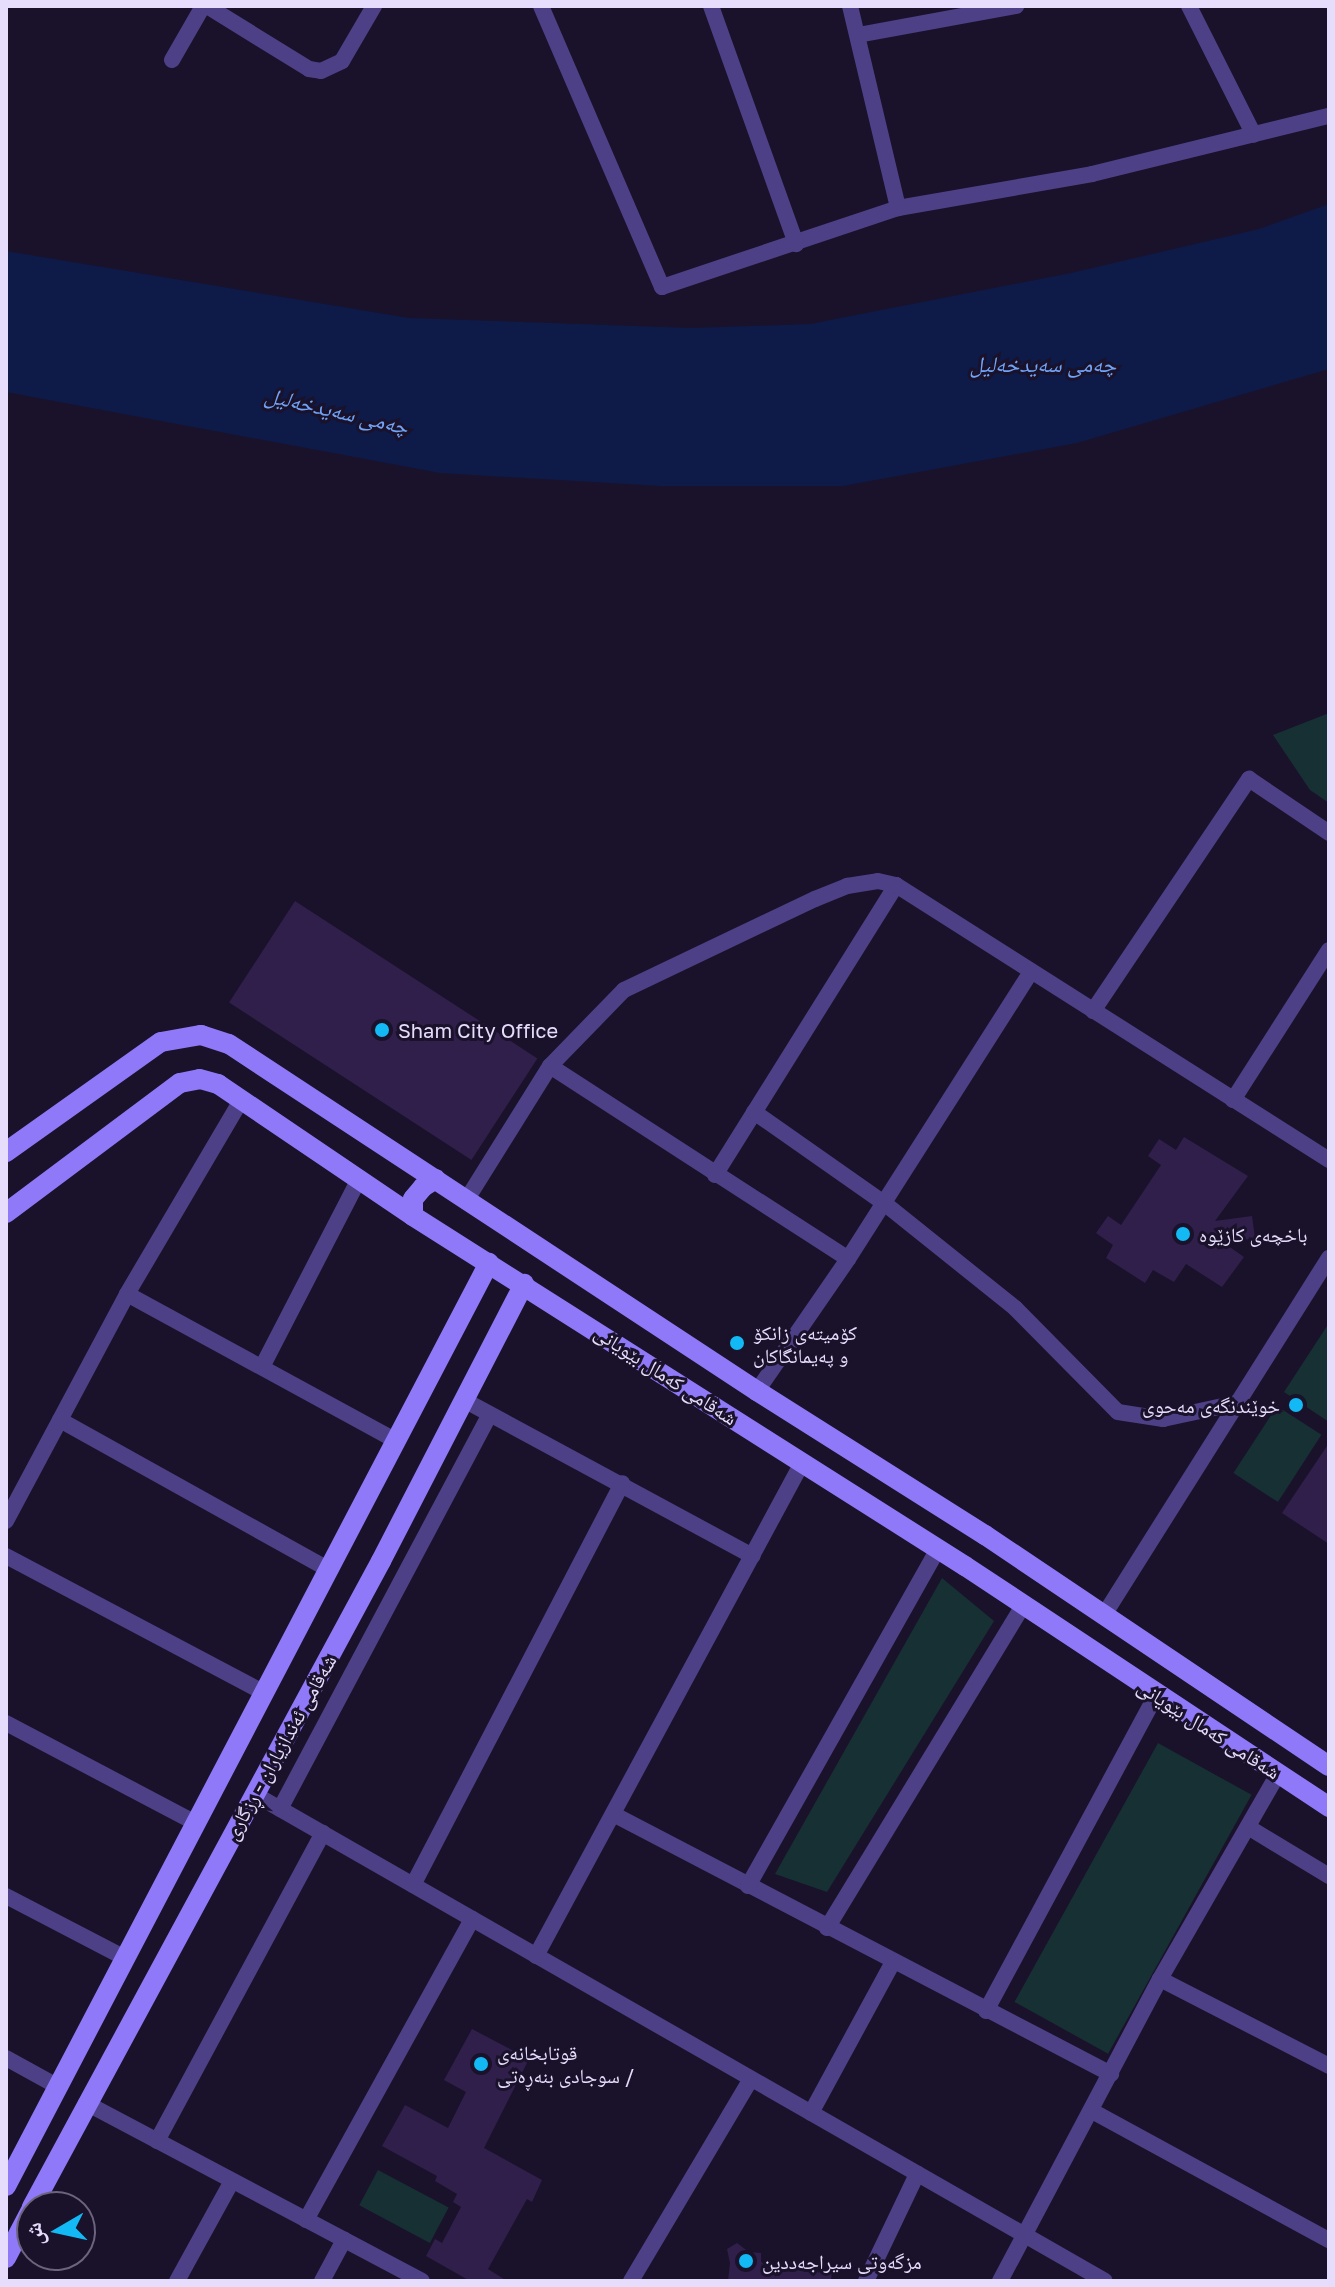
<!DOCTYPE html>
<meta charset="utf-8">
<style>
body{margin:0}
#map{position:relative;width:1335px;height:2287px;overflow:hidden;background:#1a122a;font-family:"Golos Text","Noto Naskh Arabic",sans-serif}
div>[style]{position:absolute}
.green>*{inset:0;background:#163034;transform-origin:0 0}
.water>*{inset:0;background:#0e1a48}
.building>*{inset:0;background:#2f1f4a;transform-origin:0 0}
.street>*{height:16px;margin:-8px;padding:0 8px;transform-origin:8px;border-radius:8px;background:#4e4087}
.secondary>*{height:20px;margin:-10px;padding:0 10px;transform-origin:10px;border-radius:10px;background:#9079f9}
.dots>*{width:22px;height:22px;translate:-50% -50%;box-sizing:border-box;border:4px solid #1a122a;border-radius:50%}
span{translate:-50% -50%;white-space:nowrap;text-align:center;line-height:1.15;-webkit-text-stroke:6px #1a122a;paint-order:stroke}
.poi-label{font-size:20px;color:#e6ddfd}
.left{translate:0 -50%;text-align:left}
.right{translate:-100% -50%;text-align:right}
.street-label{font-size:20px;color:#e6ddfd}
.water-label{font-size:22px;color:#70a4f8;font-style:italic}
.frame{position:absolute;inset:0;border:8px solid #e6ddfd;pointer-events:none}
.north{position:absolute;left:16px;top:2191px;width:80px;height:80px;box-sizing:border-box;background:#1a122a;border:2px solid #6c637e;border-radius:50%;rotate:261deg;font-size:22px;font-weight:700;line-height:32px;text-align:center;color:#e6ddfd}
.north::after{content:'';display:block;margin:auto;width:28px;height:36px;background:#13b9f4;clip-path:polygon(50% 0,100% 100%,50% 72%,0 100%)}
</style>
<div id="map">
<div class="green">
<div style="clip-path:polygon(1329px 713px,1329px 803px,1310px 790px,1273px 735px)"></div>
<div style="clip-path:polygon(1329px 1323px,1329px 1422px,1284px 1392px)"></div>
<div style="left:1277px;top:1406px;width:53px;height:80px;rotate:33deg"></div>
<div style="clip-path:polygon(942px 1578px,994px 1621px,827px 1892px,775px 1874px)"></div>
<div style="left:1158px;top:1743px;width:107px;height:296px;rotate:29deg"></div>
<div style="left:378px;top:2170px;width:80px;height:40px;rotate:28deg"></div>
</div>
<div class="water">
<div style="clip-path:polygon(1329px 204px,1329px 369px,1077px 443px,843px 486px,660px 486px,440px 473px,6px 392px,6px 251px,409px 318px,692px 328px,810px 324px,1071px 273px,1259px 229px)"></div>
</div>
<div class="building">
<div style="left:295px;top:901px;width:289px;height:121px;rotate:33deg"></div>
<div style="clip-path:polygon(1184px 1137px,1248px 1176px,1215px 1221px,1252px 1216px,1255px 1238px,1224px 1243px,1244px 1257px,1222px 1287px,1186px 1264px,1174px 1282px,1153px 1270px,1145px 1283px,1106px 1258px,1113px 1245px,1096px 1233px,1108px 1216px,1121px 1225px,1161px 1165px,1148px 1156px,1159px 1139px,1176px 1150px)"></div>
<div style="clip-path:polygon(1329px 1443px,1329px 1544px,1282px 1513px)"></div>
<div style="clip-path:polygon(472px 2029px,529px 2059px,484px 2148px,542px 2180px,532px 2202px,527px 2199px,488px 2269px,507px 2281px,470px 2281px,426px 2256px,435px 2239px,442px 2243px,461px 2207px,453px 2202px,457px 2194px,435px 2181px,437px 2176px,382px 2146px,405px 2105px,448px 2128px,466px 2092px,444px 2080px)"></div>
<div style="clip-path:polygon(737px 2243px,749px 2252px,761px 2253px,761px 2262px,832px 2271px,831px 2281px,728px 2281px,730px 2263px,727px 2249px)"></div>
</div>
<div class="street">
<div style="left:207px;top:6px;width:120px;rotate:31.7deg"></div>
<div style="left:309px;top:69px;width:12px;rotate:9deg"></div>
<div style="left:321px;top:71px;width:23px;rotate:-25deg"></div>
<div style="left:342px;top:61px;width:64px;rotate:-59.8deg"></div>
<div style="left:541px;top:6px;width:306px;rotate:66.7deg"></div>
<div style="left:662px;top:287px;width:249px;rotate:-18.5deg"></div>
<div style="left:898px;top:208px;width:197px;rotate:-9.9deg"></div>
<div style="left:1092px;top:174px;width:244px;rotate:-13.8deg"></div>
<div style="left:711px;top:6px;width:253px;rotate:70.3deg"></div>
<div style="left:850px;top:6px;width:208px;rotate:76.6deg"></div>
<div style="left:1189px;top:6px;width:144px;rotate:63.3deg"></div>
<div style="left:858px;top:35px;width:161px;rotate:-10.4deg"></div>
<div style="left:172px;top:60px;width:62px;rotate:-60.1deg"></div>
<div style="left:1093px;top:1011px;width:280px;rotate:-56.1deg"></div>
<div style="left:1249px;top:779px;width:97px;rotate:34deg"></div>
<div style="left:550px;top:1066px;width:355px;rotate:32.9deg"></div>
<div style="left:1233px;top:1100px;width:178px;rotate:-57.4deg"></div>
<div style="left:754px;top:1112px;width:159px;rotate:35deg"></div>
<div style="left:884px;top:1203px;width:168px;rotate:38.7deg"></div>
<div style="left:1015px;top:1308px;width:146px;rotate:45.3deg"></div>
<div style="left:1118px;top:1412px;width:46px;rotate:8.8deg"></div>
<div style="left:1163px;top:1419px;width:76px;rotate:-12.2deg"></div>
<div style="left:715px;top:1175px;width:342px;rotate:-58deg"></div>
<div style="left:467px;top:1199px;width:157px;rotate:-58deg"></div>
<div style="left:550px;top:1066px;width:106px;rotate:-45.8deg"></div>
<div style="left:624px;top:990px;width:212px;rotate:-25.5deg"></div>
<div style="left:815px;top:899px;width:35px;rotate:-22deg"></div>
<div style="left:847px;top:886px;width:31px;rotate:-9deg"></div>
<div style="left:878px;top:881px;width:18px;rotate:13deg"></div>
<div style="left:896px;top:885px;width:513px;rotate:32.42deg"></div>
<div style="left:127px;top:1294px;width:307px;rotate:28.6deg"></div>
<div style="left:262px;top:1367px;width:212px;rotate:-62.7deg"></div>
<div style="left:757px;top:1391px;width:160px;rotate:-55.4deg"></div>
<div style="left:848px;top:1259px;width:340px;rotate:-57.5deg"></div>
<div style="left:464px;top:1400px;width:328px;rotate:28.4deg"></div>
<div style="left:60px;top:1420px;width:309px;rotate:29.1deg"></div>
<div style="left:6px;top:1521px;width:257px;rotate:-61.9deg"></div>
<div style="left:127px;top:1294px;width:226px;rotate:-59.5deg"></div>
<div style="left:6px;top:1556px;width:293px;rotate:27.9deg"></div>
<div style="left:1104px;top:1615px;width:422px;rotate:-57.8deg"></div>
<div style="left:6px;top:1723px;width:215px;rotate:27.8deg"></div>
<div style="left:254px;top:1794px;width:980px;rotate:29.78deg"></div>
<div style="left:280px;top:1809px;width:447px;rotate:-62deg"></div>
<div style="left:613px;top:1814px;width:562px;rotate:27.57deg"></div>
<div style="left:1248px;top:1827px;width:95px;rotate:31.2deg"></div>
<div style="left:413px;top:1885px;width:453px;rotate:-62.5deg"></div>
<div style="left:748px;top:1886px;width:387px;rotate:-60.6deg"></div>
<div style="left:6px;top:1896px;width:134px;rotate:27.5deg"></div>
<div style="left:827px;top:1928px;width:377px;rotate:-58.7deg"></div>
<div style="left:536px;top:1956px;width:560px;rotate:-61.65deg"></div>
<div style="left:1160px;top:1979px;width:190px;rotate:27.2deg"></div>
<div style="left:986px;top:2011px;width:360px;rotate:-61.7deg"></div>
<div style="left:6px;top:2058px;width:58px;rotate:28.8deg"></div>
<div style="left:86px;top:2103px;width:380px;rotate:27.9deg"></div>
<div style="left:1092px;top:2111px;width:270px;rotate:28.6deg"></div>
<div style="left:811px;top:2113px;width:172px;rotate:-61.5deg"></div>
<div style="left:157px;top:2141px;width:350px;rotate:-61.7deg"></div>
<div style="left:306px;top:2220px;width:344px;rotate:-61.1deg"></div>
<div style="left:177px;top:2281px;width:114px;rotate:-61.2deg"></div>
<div style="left:322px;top:2281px;width:47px;rotate:-61.8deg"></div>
<div style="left:631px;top:2281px;width:235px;rotate:-59.3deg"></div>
<div style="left:866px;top:2281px;width:119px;rotate:-64.5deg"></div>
<div style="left:1000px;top:2281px;width:342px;rotate:-62.1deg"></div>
<div style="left:1160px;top:1979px;width:237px;rotate:-60.1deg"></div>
</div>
<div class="secondary">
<div style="left:6px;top:1152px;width:190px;rotate:-35.4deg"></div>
<div style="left:161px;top:1042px;width:41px;rotate:-9.9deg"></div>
<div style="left:201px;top:1035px;width:29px;rotate:18deg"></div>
<div style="left:229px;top:1044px;width:632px;rotate:33.31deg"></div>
<div style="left:757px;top:1391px;width:270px;rotate:32.3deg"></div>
<div style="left:985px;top:1535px;width:414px;rotate:33.9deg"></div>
<div style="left:6px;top:1213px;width:217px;rotate:-36.8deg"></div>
<div style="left:180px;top:1083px;width:20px;rotate:-11deg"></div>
<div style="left:200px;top:1079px;width:19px;rotate:16deg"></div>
<div style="left:218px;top:1084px;width:235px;rotate:34.1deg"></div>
<div style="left:413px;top:1216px;width:654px;rotate:32.38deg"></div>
<div style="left:965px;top:1566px;width:437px;rotate:33.5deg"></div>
<div style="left:413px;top:1216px;width:17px;rotate:-90deg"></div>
<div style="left:413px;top:1199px;width:16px;rotate:-50deg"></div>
<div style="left:423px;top:1187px;width:15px;rotate:-32deg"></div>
<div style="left:6px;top:2186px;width:1042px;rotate:-62.38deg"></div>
<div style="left:32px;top:2207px;width:734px;rotate:-61.62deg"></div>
<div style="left:381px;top:1561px;width:312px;rotate:-62.7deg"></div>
<div style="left:6px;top:2258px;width:56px;rotate:-62.5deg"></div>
</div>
<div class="dots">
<div style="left:382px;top:1030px;background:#13b9f4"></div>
<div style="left:1183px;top:1234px;background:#13b9f4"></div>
<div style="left:737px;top:1343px;background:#13b9f4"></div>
<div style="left:1296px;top:1405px;background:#13b9f4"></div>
<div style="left:481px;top:2064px;background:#13b9f4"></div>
<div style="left:746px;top:2261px;background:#13b9f4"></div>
</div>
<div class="poi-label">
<span class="left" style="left:398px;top:1030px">Sham City Office</span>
<span class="left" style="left:1199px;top:1234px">باخچەی کازێوە</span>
<span class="left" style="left:753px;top:1344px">کۆمیتەی زانکۆ<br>و پەیمانگاکان</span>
<span class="right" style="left:1280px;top:1405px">خوێندنگەی مەحوی</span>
<span class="left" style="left:497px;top:2064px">قوتابخانەی<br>سوجادی بنەڕەتی /</span>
<span class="left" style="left:762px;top:2261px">مزگەوتی سیراجەددین</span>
</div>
<div class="street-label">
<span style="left:666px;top:1375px;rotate:33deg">شەقامی کەمال بێویانی</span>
<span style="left:1209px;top:1729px;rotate:33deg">شەقامی کەمال بێویانی</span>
<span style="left:280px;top:1747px;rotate:-61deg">شەقامی ئەندازیاران - ڕزگاری</span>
</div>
<div class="water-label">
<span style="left:1043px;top:364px">چەمی سەیدخەلیل</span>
<span style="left:337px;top:410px;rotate:13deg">چەمی سەیدخەلیل</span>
</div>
<div class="frame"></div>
<div class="north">ش</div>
</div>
